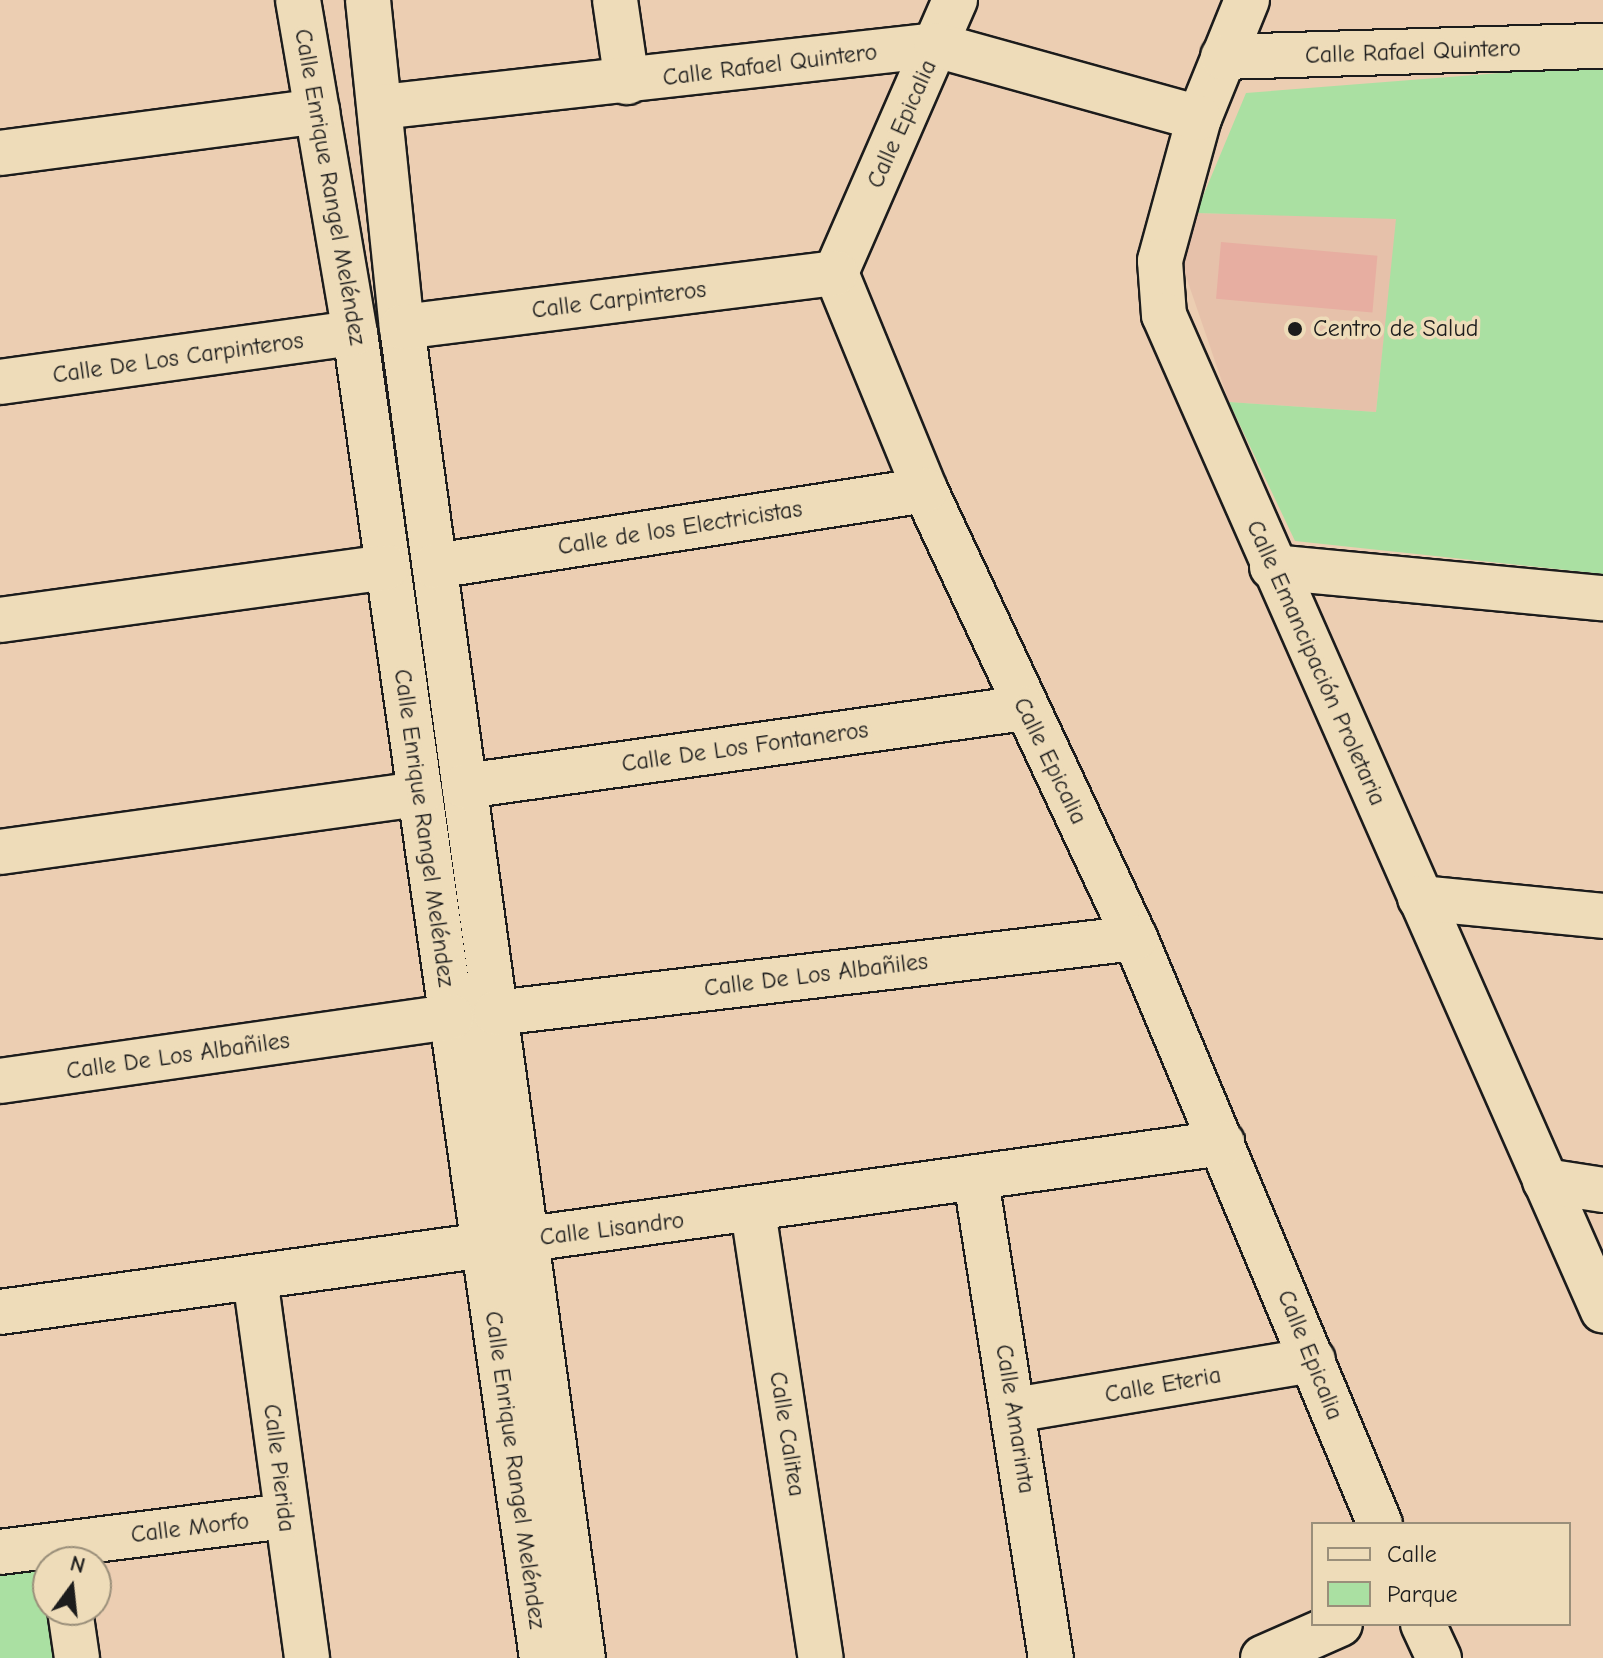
<!DOCTYPE html>
<meta charset="utf-8">
<style>
body{margin:0}
#map{position:relative;width:1603px;height:1658px;overflow:hidden;background:#ecceb2;font-family:"Comic Neue",sans-serif}
div>[style]{position:absolute}
.built>*{inset:0;background:#e6c1aa}
.green>*{inset:0;background:#aae0a2}
.building>*{inset:0;background:#e7aea1;transform-origin:0 0}
.roads{filter:drop-shadow(2px 0 #1c1c1c) drop-shadow(-2px 0 #1c1c1c) drop-shadow(0 2px #1c1c1c) drop-shadow(0 -2px #1c1c1c)}
.minor>*{height:44px;margin:-22px;padding:0 22px;transform-origin:22px;border-radius:22px;background:#eedcb9}
.dots>*{width:22px;height:22px;translate:-50% -50%;box-sizing:border-box;border:4px solid #eedcb9;border-radius:50%}
span{translate:-50% -50%;white-space:nowrap;text-align:center;line-height:1.15;-webkit-text-stroke:7px #eedcb9;paint-order:stroke}
.street-label{font-size:24px;color:#1c1c1c}
.poi-label{font-size:24px;color:#1c1c1c}
.left{translate:0 -50%;text-align:left}
.legend{position:absolute;left:1311px;top:1522px;width:260px;height:104px;box-sizing:border-box;background:#eedcb9;border:2px solid #9a8f7a;margin:0;padding:10px 14px;list-style:none;font-size:24px;color:#1c1c1c}
.legend li{display:flex;align-items:center;gap:16px;height:40px}
.legend b{width:40px;border:2px solid #9a8f7a}
.north{position:absolute;left:32px;top:1546px;width:80px;height:80px;box-sizing:border-box;background:#eedcb9;border:2px solid #9a8f7a;border-radius:50%;rotate:15deg;font-size:22px;font-weight:700;line-height:32px;text-align:center;color:#1c1c1c}
.north::after{content:'';display:block;margin:auto;width:28px;height:36px;background:#1c1c1c;clip-path:polygon(50% 0,100% 100%,50% 72%,0 100%)}
</style>
<div id="map">
<div class="built">
<div style="clip-path:polygon(1196px 213px,1397px 218px,1376px 412px,1229px 402px,1179px 256px)"></div>
</div>
<div class="green">
<div style="clip-path:polygon(1603px 65px,1603px 574px,1295px 541px,1229px 402px,1376px 412px,1396px 219px,1196px 213px,1246px 93px)"></div>
<div style="clip-path:polygon(48px 1568px,60px 1658px,0 1658px,0 1574px)"></div>
</div>
<div class="building">
<div style="left:1221px;top:242px;width:157px;height:57px;rotate:5deg"></div>
</div>
<div class="roads">
<div class="minor">
<div style="left:298px;top:0;width:338px;rotate:80.3deg"></div>
<div style="left:355px;top:333px;width:1338px;rotate:81.97deg"></div>
<div style="left:368px;top:0;width:329px;rotate:84.1deg"></div>
<div style="left:402px;top:327px;width:1343px;rotate:82.26deg"></div>
<div style="left:615px;top:0;width:83px;rotate:81.7deg"></div>
<div style="left:955px;top:0;width:298px;rotate:113.6deg"></div>
<div style="left:836px;top:273px;width:235px;rotate:67.7deg"></div>
<div style="left:925px;top:490px;width:495px;rotate:64.9deg"></div>
<div style="left:1135px;top:938px;width:635px;rotate:67.31deg"></div>
<div style="left:1247px;top:0;width:127px;rotate:112.1deg"></div>
<div style="left:1199px;top:118px;width:148px;rotate:105.3deg"></div>
<div style="left:1160px;top:261px;width:54px;rotate:85.8deg"></div>
<div style="left:1164px;top:315px;width:1088px;rotate:66.21deg"></div>
<div style="left:1223px;top:57px;width:380px;rotate:-1.7deg"></div>
<div style="left:381px;top:107px;width:558px;rotate:-6.37deg"></div>
<div style="left:936px;top:45px;width:273px;rotate:15.5deg"></div>
<div style="left:0;top:153px;width:320px;rotate:-7.5deg"></div>
<div style="left:402px;top:327px;width:437px;rotate:-7.1deg"></div>
<div style="left:0;top:382px;width:358px;rotate:-7.9deg"></div>
<div style="left:435px;top:566px;width:496px;rotate:-8.8deg"></div>
<div style="left:1272px;top:567px;width:332px;rotate:5.4deg"></div>
<div style="left:0;top:620px;width:390px;rotate:-7.8deg"></div>
<div style="left:465px;top:786px;width:564px;rotate:-7.94deg"></div>
<div style="left:0;top:852px;width:424px;rotate:-7.9deg"></div>
<div style="left:1420px;top:898px;width:184px;rotate:5.6deg"></div>
<div style="left:496px;top:1013px;width:643px;rotate:-6.69deg"></div>
<div style="left:0;top:1081px;width:456px;rotate:-8.1deg"></div>
<div style="left:976px;top:1180px;width:484px;rotate:81.1deg"></div>
<div style="left:1545px;top:1181px;width:59px;rotate:8.8deg"></div>
<div style="left:753px;top:1211px;width:452px;rotate:81.4deg"></div>
<div style="left:255px;top:1278px;width:384px;rotate:82.2deg"></div>
<div style="left:0;top:1312px;width:1234px;rotate:-7.87deg"></div>
<div style="left:1014px;top:1410px;width:303px;rotate:-9.5deg"></div>
<div style="left:0;top:1552px;width:287px;rotate:-7.2deg"></div>
<div style="left:70px;top:1610px;width:49px;rotate:81.7deg"></div>
<div style="left:1423px;top:1624px;width:38px;rotate:65deg"></div>
<div style="left:1263px;top:1658px;width:84px;rotate:-23.8deg"></div>
</div>
</div>
<div class="dots">
<div style="left:1295px;top:329px;background:#1c1c1c"></div>
</div>
<div class="street-label">
<span style="left:1413px;top:52px;rotate:-2deg">Calle Rafael Quintero</span>
<span style="left:770px;top:65px;rotate:-7deg">Calle Rafael Quintero</span>
<span style="left:902px;top:124px;rotate:-66deg">Calle Epicalia</span>
<span style="left:330px;top:187px;rotate:80deg">Calle Enrique Rangel Meléndez</span>
<span style="left:619px;top:300px;rotate:-7deg">Calle Carpinteros</span>
<span style="left:178px;top:358px;rotate:-8deg">Calle De Los Carpinteros</span>
<span style="left:680px;top:528px;rotate:-9deg">Calle de los Electricistas</span>
<span style="left:1316px;top:663px;rotate:66deg">Calle Emancipación Proletaria</span>
<span style="left:745px;top:747px;rotate:-8deg">Calle De Los Fontaneros</span>
<span style="left:1050px;top:761px;rotate:64deg">Calle Epicalia</span>
<span style="left:424px;top:828px;rotate:82deg">Calle Enrique Rangel Meléndez</span>
<span style="left:816px;top:975px;rotate:-7deg">Calle De Los Albañiles</span>
<span style="left:178px;top:1056px;rotate:-8deg">Calle De Los Albañiles</span>
<span style="left:612px;top:1229px;rotate:-7deg">Calle Lisandro</span>
<span style="left:1310px;top:1355px;rotate:68deg">Calle Epicalia</span>
<span style="left:1163px;top:1385px;rotate:-10deg">Calle Eteria</span>
<span style="left:1015px;top:1419px;rotate:81deg">Calle Amarinta</span>
<span style="left:787px;top:1434px;rotate:81deg">Calle Calitea</span>
<span style="left:279px;top:1468px;rotate:83deg">Calle Pierida</span>
<span style="left:515px;top:1470px;rotate:82deg">Calle Enrique Rangel Meléndez</span>
<span style="left:190px;top:1528px;rotate:-7deg">Calle Morfo</span>
</div>
<div class="poi-label">
<span class="left" style="left:1313px;top:329px">Centro de Salud</span>
</div>
<ul class="legend">
<li><b style="height:10px;background:#eedcb9"></b>Calle</li>
<li><b style="height:22px;background:#aae0a2"></b>Parque</li>
</ul>
<div class="north">N</div>
</div>
